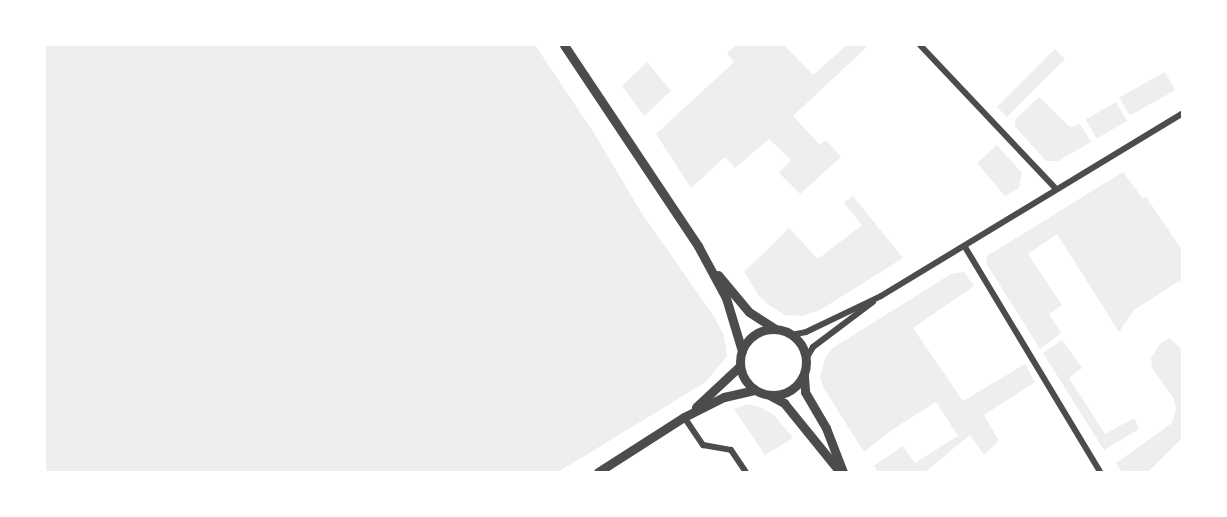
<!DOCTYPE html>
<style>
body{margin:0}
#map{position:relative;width:1227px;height:517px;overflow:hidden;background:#fff;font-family:Cabin,sans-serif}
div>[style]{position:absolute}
.green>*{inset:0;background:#eee;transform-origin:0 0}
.minor>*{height:6px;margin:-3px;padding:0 3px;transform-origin:3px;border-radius:3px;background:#4c4c4c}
.tertiary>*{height:9px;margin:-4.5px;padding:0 4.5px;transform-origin:4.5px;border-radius:4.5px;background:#4c4c4c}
.tertiary>.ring{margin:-4.5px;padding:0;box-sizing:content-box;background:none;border:9px solid #4c4c4c;border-radius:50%}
span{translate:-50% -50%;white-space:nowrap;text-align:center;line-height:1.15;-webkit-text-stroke:5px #fff;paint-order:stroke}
.frame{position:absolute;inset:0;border:46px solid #fff;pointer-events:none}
</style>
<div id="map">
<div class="green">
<div style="clip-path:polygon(45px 45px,535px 45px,594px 133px,641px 212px,715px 318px,724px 336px,727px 356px,706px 382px,558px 472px,45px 472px)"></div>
<div style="clip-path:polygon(736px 45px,784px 45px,813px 75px,847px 45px,869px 45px,793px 116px,820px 145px,826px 140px,841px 157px,800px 194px,779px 173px,791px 160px,769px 139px,735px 168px,725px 157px,691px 188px,656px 134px,734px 62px,727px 53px)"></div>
<div style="left:1055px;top:49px;width:14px;height:82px;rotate:45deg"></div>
<div style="clip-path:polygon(647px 62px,671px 91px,644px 116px,622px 86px)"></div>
<div style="left:1165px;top:72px;width:21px;height:52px;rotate:61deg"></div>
<div style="clip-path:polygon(1039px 97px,1070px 127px,1080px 124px,1091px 142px,1058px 161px,1046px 161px,1015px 126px,1015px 120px)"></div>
<div style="left:1116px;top:102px;width:22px;height:35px;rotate:60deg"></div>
<div style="clip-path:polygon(997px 145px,1022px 173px,1019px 188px,1005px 196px,977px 163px)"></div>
<div style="clip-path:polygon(1123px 172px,1143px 199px,1146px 197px,1182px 250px,1182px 284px,1179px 281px,1134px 310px,1119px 332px,1057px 234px,1028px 254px,1062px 305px,1049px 314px,1061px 333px,1040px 349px,986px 263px,987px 256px)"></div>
<div style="clip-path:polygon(853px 196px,903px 258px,820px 310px,802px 316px,785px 315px,769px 305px,759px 296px,744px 272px,789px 228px,818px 259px,862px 225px,844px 203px)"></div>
<div style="clip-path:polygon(964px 272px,974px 286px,913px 328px,963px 401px,1025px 364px,1035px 382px,984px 415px,999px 441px,984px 455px,970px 435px,925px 472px,878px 472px,874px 466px,903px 446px,915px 463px,958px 436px,936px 402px,893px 429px,864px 452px,823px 387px,820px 377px,825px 359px,831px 349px,951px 274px)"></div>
<div style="clip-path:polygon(1169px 338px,1182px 349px,1182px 438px,1148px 472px,1122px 472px,1116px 463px,1172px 423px,1176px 409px,1174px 399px,1152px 368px,1151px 358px,1160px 344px)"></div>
<div style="clip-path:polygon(1062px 340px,1082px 368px,1069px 378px,1105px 434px,1134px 418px,1139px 429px,1104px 450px,1043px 353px)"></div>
<div style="clip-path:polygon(747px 404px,760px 407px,774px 415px,793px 438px,765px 455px,734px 409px)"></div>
</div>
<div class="minor">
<div style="left:920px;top:45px;width:198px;rotate:46.6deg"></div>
<div style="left:965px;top:247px;width:262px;rotate:59deg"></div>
<div style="left:791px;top:335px;width:15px;rotate:-11deg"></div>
<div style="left:806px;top:332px;width:83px;rotate:-25.6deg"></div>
<div style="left:881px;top:296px;width:352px;rotate:-31.2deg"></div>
<div style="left:806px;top:359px;width:14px;rotate:-60deg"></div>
<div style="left:813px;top:347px;width:75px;rotate:-36.9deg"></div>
<div style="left:684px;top:417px;width:34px;rotate:56deg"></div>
<div style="left:703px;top:445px;width:28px;rotate:10deg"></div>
<div style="left:731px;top:450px;width:27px;rotate:56deg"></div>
</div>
<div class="tertiary">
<div style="left:564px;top:45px;width:242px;rotate:56.3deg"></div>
<div style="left:698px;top:246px;width:59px;rotate:61.7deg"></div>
<div style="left:726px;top:298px;width:55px;rotate:73.2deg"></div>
<div style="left:718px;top:275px;width:48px;rotate:50deg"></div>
<div style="left:749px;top:312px;width:31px;rotate:33deg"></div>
<div class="ring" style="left:740px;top:329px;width:57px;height:57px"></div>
<div style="left:804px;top:376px;width:16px;rotate:86deg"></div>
<div style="left:805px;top:392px;width:42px;rotate:59.7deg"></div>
<div style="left:826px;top:428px;width:47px;rotate:68.9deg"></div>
<div style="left:771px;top:396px;width:15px;rotate:28deg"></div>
<div style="left:784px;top:403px;width:89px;rotate:50.9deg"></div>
<div style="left:696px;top:407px;width:60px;rotate:-43deg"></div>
<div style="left:598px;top:472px;width:102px;rotate:-32.6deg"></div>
<div style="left:684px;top:417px;width:45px;rotate:-26.6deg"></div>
<div style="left:724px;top:397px;width:32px;rotate:-13deg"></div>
</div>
<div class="frame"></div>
</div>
